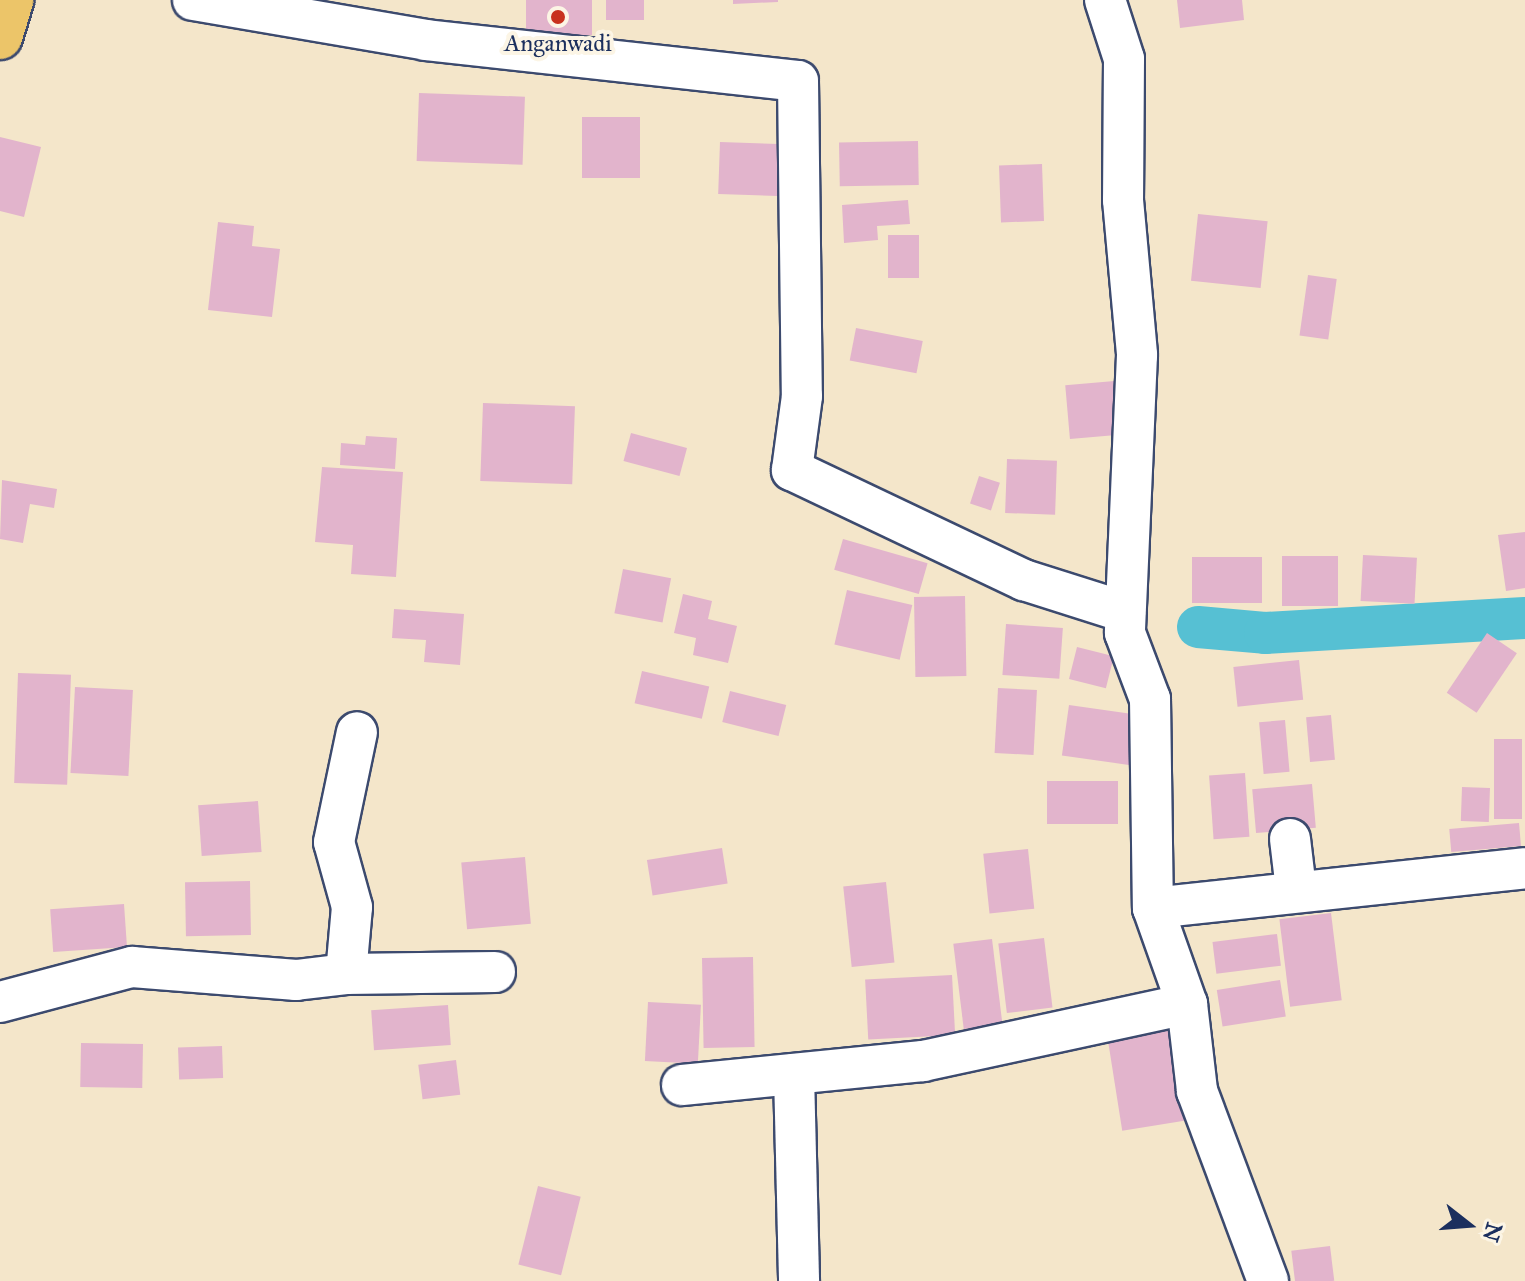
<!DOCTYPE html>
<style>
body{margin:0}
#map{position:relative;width:1525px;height:1281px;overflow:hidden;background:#f4e6ca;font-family:"IM FELL Great Primer",serif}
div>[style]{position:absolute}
.canal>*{height:42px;margin:-21px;padding:0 21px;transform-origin:21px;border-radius:21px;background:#56c0d3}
.building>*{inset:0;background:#e2b4cc;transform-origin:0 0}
.roads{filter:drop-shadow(2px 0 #3c4a6e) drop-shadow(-2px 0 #3c4a6e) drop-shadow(0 2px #3c4a6e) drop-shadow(0 -2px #3c4a6e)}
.minor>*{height:40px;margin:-20px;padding:0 20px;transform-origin:20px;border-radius:20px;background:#fff}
.major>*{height:44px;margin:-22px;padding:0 22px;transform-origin:22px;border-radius:22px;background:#ecc569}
.dots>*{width:22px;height:22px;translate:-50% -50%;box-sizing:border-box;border:4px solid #fcf5e5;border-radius:50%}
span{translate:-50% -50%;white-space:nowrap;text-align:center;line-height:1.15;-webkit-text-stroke:8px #fcf5e5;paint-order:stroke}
.poi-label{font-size:24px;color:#1b2f5e}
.north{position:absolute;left:1429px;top:1185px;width:80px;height:80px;-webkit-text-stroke:6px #fcf5e5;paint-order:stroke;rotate:107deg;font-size:22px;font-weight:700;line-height:32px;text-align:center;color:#1b2f5e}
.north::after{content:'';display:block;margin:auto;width:28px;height:36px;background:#1b2f5e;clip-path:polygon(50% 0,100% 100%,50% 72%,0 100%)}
</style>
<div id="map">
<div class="canal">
<div style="left:1198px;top:627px;width:67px;rotate:5.1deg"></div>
<div style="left:1265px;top:633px;width:260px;rotate:-3.3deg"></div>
</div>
<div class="building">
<div style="left:526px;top:0;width:66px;height:35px"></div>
<div style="left:606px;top:0;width:38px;height:20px"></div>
<div style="clip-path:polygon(733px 0,778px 0,778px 2px,733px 4px)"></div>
<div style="clip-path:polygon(1177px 0,1242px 0,1244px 20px,1180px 28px)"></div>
<div style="left:419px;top:93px;width:106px;height:68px;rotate:2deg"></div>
<div style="left:582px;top:117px;width:58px;height:61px"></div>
<div style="clip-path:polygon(0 137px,41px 147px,24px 217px,0 211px)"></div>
<div style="left:918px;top:141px;width:44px;height:79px;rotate:89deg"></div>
<div style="left:720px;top:142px;width:67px;height:52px;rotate:2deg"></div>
<div style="left:1042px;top:164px;width:57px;height:43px;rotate:88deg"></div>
<div style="clip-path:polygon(908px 200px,910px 224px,877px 226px,878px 240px,844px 243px,842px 205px)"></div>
<div style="left:1198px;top:214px;width:70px;height:67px;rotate:6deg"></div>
<div style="clip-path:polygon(218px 222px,254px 226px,252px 246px,280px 249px,272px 317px,208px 310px)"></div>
<div style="left:888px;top:235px;width:31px;height:43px"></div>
<div style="left:1308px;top:275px;width:29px;height:61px;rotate:8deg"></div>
<div style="left:856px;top:328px;width:68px;height:33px;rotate:11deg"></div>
<div style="left:1126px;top:380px;width:54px;height:61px;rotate:85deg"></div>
<div style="left:483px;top:403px;width:92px;height:78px;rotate:2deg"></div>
<div style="left:631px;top:433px;width:58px;height:29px;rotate:15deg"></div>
<div style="clip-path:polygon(366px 436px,397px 438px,395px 469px,340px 465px,341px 443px,365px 445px)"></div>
<div style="left:1007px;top:459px;width:50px;height:54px;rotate:2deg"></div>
<div style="clip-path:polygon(322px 467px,403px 472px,396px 577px,351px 574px,353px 545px,315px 542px)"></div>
<div style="left:979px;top:476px;width:22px;height:29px;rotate:18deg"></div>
<div style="clip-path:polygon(2px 480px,57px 489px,54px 508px,30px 504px,23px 543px,0 539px)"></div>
<div style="clip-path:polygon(1525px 532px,1525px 588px,1506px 591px,1498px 535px)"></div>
<div style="left:843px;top:539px;width:88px;height:32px;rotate:16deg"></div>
<div style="left:1363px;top:555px;width:54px;height:46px;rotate:3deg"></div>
<div style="left:1282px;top:556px;width:56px;height:50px"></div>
<div style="left:1192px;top:557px;width:70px;height:46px"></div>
<div style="left:623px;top:569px;width:49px;height:45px;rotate:11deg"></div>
<div style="left:847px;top:590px;width:67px;height:56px;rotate:13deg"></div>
<div style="clip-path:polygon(683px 594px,712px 601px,708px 619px,737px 626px,728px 663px,693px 655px,696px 638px,674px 633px)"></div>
<div style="left:965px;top:596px;width:80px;height:51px;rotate:89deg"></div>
<div style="clip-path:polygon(394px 609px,464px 614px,460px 665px,424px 662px,426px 640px,392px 638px)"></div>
<div style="left:1006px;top:624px;width:57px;height:51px;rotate:4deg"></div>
<div style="left:1487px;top:633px;width:36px;height:72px;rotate:34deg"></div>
<div style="left:1077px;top:647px;width:38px;height:33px;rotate:14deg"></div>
<div style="left:1299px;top:660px;width:40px;height:66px;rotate:84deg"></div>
<div style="left:642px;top:671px;width:69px;height:33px;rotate:13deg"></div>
<div style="left:18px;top:673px;width:53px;height:110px;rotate:2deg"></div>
<div style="left:75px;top:687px;width:58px;height:86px;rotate:3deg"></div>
<div style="left:998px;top:688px;width:39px;height:65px;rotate:3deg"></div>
<div style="left:730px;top:691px;width:58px;height:32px;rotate:14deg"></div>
<div style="left:1069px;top:705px;width:71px;height:51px;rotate:8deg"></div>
<div style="left:1331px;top:715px;width:45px;height:25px;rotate:85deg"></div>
<div style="left:1285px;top:720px;width:52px;height:26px;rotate:85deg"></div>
<div style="left:1494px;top:739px;width:28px;height:80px"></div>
<div style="left:1245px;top:773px;width:64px;height:36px;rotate:86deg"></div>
<div style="left:1118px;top:781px;width:43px;height:71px;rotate:90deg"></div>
<div style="left:1312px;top:784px;width:44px;height:60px;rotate:85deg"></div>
<div style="left:1462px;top:787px;width:28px;height:34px;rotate:2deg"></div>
<div style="left:258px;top:801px;width:51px;height:60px;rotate:86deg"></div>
<div style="left:1519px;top:823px;width:23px;height:70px;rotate:85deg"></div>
<div style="left:722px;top:848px;width:36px;height:76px;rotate:81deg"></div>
<div style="left:1028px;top:849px;width:60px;height:45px;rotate:84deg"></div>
<div style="left:525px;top:857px;width:67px;height:64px;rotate:85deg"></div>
<div style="left:250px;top:881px;width:54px;height:65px;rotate:89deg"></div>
<div style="left:886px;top:882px;width:81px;height:43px;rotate:84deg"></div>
<div style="left:124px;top:904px;width:43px;height:74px;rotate:86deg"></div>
<div style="left:1331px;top:913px;width:88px;height:52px;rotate:83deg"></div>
<div style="left:1277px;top:934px;width:32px;height:65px;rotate:83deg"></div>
<div style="left:1044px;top:938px;width:70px;height:46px;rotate:83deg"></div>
<div style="left:992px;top:939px;width:86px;height:39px;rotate:83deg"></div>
<div style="left:753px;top:957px;width:90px;height:51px;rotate:89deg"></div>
<div style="left:952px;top:975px;width:60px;height:87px;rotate:87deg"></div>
<div style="left:1280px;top:980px;width:37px;height:64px;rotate:81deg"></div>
<div style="left:648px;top:1002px;width:53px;height:59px;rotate:3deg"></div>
<div style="left:448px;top:1005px;width:40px;height:77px;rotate:86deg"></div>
<div style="left:1176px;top:1029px;width:92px;height:69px;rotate:81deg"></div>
<div style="left:143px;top:1044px;width:44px;height:62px;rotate:91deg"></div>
<div style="left:222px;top:1046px;width:32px;height:44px;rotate:88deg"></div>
<div style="left:456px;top:1060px;width:35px;height:38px;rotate:83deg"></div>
<div style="left:538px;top:1186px;width:44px;height:81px;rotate:14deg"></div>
<div style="left:1330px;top:1246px;width:35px;height:39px;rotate:83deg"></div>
</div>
<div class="roads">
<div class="minor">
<div style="left:193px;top:0;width:236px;rotate:9.7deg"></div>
<div style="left:426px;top:40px;width:374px;rotate:6.3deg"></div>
<div style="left:798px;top:81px;width:315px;rotate:89.3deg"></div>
<div style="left:802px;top:396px;width:75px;rotate:97.7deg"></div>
<div style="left:792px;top:470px;width:257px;rotate:25.4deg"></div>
<div style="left:1024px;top:580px;width:106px;rotate:17.6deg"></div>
<div style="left:1105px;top:0;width:62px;rotate:72.1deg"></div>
<div style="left:1124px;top:59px;width:141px;rotate:90.4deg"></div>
<div style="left:1123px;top:200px;width:156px;rotate:84.8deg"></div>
<div style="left:1137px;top:355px;width:278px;rotate:92.5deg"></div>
<div style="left:1125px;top:633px;width:71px;rotate:69.3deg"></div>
<div style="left:1150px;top:699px;width:209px;rotate:89.2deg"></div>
<div style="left:1153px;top:908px;width:102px;rotate:70.5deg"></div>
<div style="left:1187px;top:1004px;width:88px;rotate:83.4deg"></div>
<div style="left:1197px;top:1091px;width:203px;rotate:69.5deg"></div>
<div style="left:1290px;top:839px;width:50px;rotate:83.2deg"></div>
<div style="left:1153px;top:908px;width:374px;rotate:-6.1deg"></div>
<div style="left:346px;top:974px;width:149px;rotate:-0.8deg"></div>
<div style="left:0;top:1002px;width:137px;rotate:-14.9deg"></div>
<div style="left:132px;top:967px;width:165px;rotate:4.5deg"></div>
<div style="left:296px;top:980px;width:50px;rotate:-6.8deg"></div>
<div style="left:346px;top:974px;width:67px;rotate:-84.9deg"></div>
<div style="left:352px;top:907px;width:67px;rotate:-105.5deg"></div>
<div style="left:334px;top:842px;width:112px;rotate:-78.2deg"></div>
<div style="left:794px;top:1074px;width:207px;rotate:88.6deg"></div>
<div style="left:682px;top:1085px;width:242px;rotate:-5.7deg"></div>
<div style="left:923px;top:1061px;width:270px;rotate:-12.2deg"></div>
</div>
<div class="major">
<div style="left:0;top:37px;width:39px;rotate:-73deg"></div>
</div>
</div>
<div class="dots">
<div style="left:558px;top:17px;background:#c8321e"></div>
</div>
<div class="poi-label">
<span style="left:558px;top:44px">Anganwadi</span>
</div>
<div class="north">N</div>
</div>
